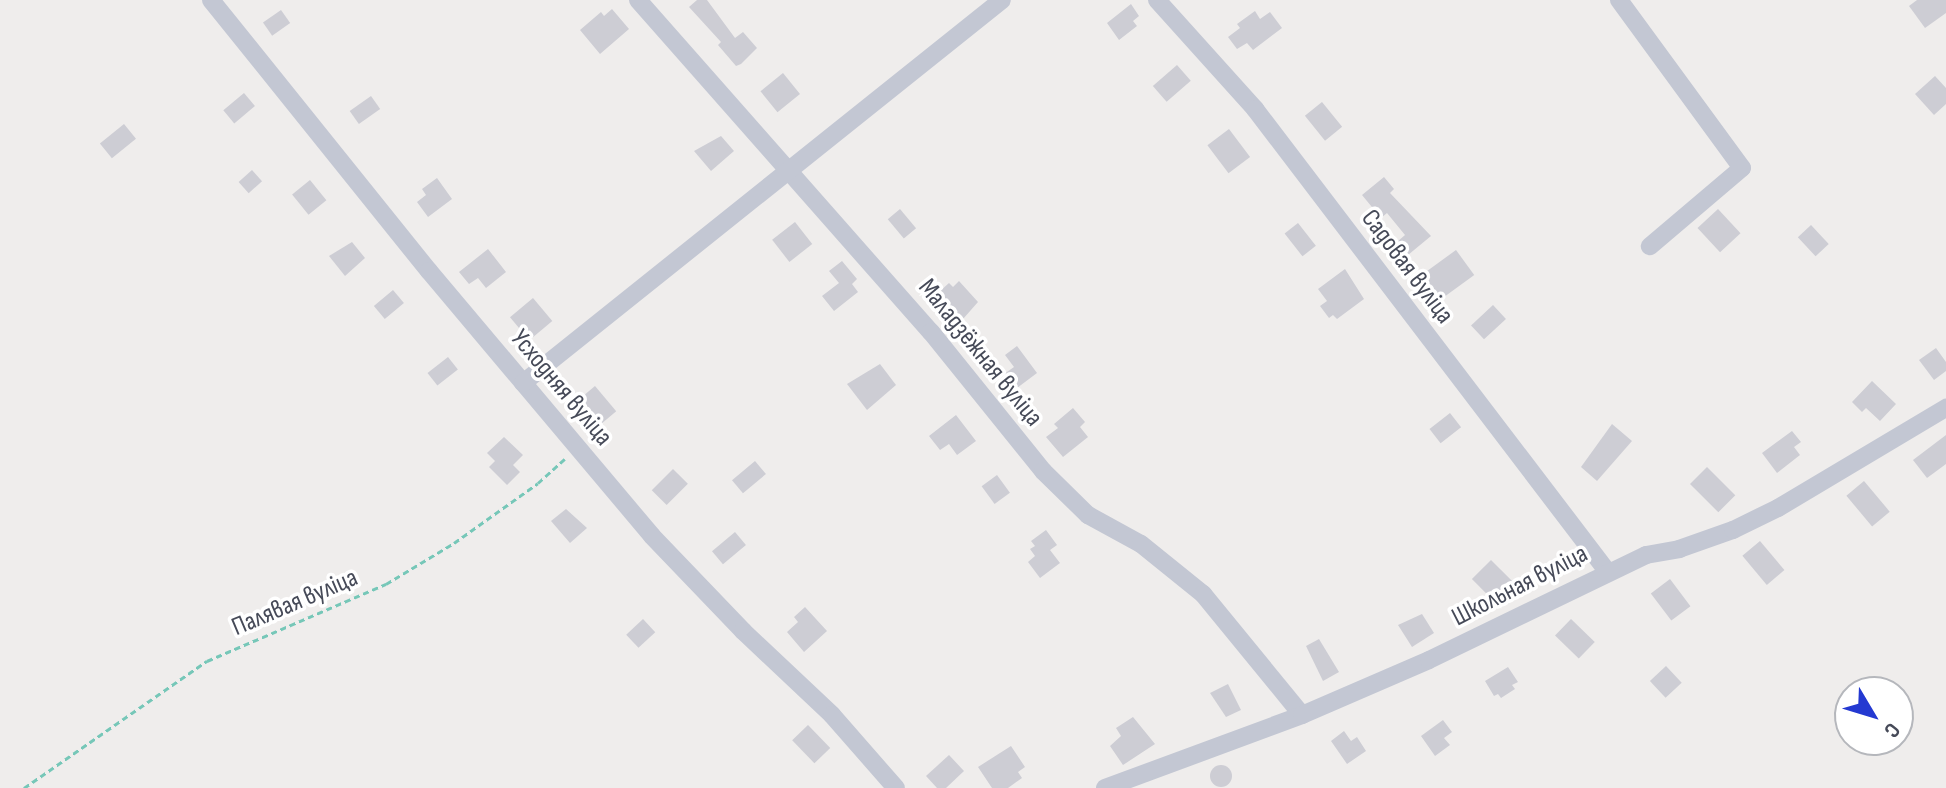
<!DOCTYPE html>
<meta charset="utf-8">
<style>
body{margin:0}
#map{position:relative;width:1946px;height:788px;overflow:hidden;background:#efedec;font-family:"Sofia Sans Condensed",sans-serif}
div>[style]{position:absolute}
.building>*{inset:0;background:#cdcdd4;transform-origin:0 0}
.round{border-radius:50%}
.path>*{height:3px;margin-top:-1.5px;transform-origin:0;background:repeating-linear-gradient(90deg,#76c7b8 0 6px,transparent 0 10px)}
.street>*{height:18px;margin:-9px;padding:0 9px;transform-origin:9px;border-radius:9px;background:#c3c7d3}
span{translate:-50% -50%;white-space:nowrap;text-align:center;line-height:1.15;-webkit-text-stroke:7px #fff;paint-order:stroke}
.street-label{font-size:26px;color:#464a58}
.north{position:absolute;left:1834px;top:676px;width:80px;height:80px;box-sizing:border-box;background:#fff;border:2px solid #b5b7bc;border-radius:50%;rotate:128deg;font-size:22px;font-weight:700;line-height:32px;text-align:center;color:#464a58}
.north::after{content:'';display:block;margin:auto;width:28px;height:36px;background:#2439d1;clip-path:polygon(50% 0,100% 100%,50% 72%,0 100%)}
</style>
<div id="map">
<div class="building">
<div style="clip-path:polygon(697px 0,707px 0,735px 38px,743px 32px,757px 48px,741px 64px,736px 66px,718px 45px,721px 42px,689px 7px)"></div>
<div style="clip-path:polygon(1917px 0,1946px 0,1946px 13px,1925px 28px,1909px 6px)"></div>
<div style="clip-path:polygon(1131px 4px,1139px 16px,1133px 21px,1137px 26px,1119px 40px,1107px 23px)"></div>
<div style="clip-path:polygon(612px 9px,629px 29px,600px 54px,580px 30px,601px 12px,604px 16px)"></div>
<div style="left:281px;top:10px;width:16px;height:22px;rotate:55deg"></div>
<div style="clip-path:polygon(1255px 11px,1260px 19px,1270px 12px,1282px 28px,1253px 50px,1247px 43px,1237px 49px,1228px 37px,1240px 28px,1237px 24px)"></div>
<div style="left:1177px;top:65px;width:21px;height:32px;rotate:49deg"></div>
<div style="left:783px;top:73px;width:27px;height:29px;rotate:51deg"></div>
<div style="clip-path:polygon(1935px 76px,1946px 88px,1946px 104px,1934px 115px,1915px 94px)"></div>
<div style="left:244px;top:93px;width:17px;height:27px;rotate:50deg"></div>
<div style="left:371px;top:96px;width:16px;height:26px;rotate:55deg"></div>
<div style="left:1322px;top:102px;width:32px;height:22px;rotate:51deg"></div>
<div style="left:124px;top:124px;width:19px;height:31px;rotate:51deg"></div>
<div style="left:1229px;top:129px;width:35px;height:27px;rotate:53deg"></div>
<div style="clip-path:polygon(721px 136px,734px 151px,711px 171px,694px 151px)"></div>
<div style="left:252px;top:170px;width:15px;height:18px;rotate:48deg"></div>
<div style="clip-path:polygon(1384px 177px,1394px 189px,1390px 193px,1431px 236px,1408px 255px,1397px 242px,1405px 235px,1387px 213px,1381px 218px,1362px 195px)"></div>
<div style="clip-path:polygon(437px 178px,452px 199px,428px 217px,417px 202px,426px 195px,422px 189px)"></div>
<div style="left:310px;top:180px;width:26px;height:23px;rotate:51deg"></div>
<div style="left:900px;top:209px;width:25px;height:16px;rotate:50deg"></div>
<div style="left:1718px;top:209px;width:33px;height:28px;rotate:47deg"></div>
<div style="left:795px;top:222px;width:28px;height:29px;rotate:52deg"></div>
<div style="left:1298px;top:223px;width:29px;height:17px;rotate:52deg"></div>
<div style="left:1811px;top:225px;width:26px;height:18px;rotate:47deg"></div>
<div style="clip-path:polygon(352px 242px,365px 258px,345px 276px,329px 256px)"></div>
<div style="clip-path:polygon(488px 249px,506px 272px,486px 288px,478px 278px,469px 284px,459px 272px)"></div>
<div style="left:1456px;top:250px;width:31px;height:42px;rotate:54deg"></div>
<div style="clip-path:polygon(842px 261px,857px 279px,852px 284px,858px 292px,834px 311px,822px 296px,839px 283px,829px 271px)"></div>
<div style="clip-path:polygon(1345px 269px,1364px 299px,1337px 319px,1333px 315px,1329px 318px,1320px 306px,1327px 301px,1318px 289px)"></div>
<div style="clip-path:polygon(959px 281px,978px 302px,963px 319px,958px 314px,949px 323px,929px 301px,949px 283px,953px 287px)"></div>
<div style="left:393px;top:290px;width:17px;height:25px;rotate:50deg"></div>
<div style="left:533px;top:298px;width:30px;height:30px;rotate:50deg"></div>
<div style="left:1493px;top:305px;width:19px;height:30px;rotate:47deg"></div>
<div style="clip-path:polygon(1017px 346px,1037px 373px,1009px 394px,997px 379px,1014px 367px,1005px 355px)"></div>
<div style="clip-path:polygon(1936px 348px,1946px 362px,1946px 371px,1934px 380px,1919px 360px)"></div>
<div style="left:448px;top:357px;width:16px;height:26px;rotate:52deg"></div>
<div style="clip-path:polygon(880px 364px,896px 385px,867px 410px,847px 384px)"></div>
<div style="clip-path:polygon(1872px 381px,1896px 404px,1880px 421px,1866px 408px,1862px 412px,1852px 402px)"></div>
<div style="left:595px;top:386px;width:33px;height:19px;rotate:50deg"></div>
<div style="clip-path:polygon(1073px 408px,1085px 422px,1080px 427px,1088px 437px,1063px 457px,1046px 437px,1058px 428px,1054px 424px)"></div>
<div style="left:1450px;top:413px;width:18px;height:26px;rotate:52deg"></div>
<div style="clip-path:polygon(956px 415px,976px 441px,957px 455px,949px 444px,940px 450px,929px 436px)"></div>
<div style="clip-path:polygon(1612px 424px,1632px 441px,1597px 481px,1581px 467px)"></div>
<div style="clip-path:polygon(1792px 431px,1801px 442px,1794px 447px,1800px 455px,1777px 473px,1762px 453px)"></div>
<div style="clip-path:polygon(1946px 435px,1946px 464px,1927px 478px,1913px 460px)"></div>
<div style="clip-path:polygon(504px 437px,523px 455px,513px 465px,520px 472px,507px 485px,489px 467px,495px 461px,487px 453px)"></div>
<div style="left:755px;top:461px;width:17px;height:30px;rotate:50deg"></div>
<div style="left:1707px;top:467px;width:40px;height:24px;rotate:45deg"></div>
<div style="left:673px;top:469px;width:21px;height:30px;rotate:45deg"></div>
<div style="left:997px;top:475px;width:22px;height:19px;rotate:54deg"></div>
<div style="left:1864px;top:481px;width:40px;height:23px;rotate:50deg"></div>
<div style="clip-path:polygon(566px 509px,587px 528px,570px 543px,551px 521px)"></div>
<div style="clip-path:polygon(1046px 530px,1057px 545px,1050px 550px,1060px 563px,1040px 578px,1028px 562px,1035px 556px,1030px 549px,1035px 546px,1031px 541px)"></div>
<div style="left:735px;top:532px;width:17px;height:30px;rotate:50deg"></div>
<div style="left:1760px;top:541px;width:38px;height:23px;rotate:50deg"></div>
<div style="left:1491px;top:560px;width:33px;height:27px;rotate:45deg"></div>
<div style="left:1670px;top:579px;width:34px;height:24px;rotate:53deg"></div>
<div style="clip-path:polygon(805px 607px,827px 631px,804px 652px,787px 632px,798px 622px,794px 617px)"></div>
<div style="clip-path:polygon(1422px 614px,1434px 633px,1412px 647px,1398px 625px)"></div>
<div style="left:643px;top:619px;width:18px;height:23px;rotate:47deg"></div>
<div style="left:1571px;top:619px;width:33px;height:23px;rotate:44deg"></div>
<div style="clip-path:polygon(1319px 639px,1339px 672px,1323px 681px,1306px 646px)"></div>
<div style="left:1666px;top:666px;width:23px;height:22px;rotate:47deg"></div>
<div style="clip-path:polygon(1508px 667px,1518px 682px,1512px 685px,1515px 689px,1501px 698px,1498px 694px,1494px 696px,1485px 681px)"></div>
<div style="clip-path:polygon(1228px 684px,1241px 710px,1226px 717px,1210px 693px)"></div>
<div style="clip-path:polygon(1133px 717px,1155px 744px,1123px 765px,1110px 746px,1121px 736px,1116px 728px)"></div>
<div style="clip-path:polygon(1443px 720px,1452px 732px,1444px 738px,1450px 745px,1435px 756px,1421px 736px)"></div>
<div style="left:808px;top:725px;width:32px;height:22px;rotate:46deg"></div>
<div style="clip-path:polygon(1344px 731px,1351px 741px,1357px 737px,1366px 751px,1347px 764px,1331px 741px)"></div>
<div style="clip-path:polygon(1011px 746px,1025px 767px,1018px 772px,1022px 778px,1008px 788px,992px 788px,978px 767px)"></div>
<div style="clip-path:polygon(949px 755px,964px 771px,946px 788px,937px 788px,926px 776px)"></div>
<div class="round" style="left:1210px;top:765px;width:22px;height:22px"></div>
</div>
<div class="path">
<div style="left:24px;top:788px;width:223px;rotate:-34.8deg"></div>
<div style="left:207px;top:661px;width:195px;rotate:-23.3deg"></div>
<div style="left:386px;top:584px;width:79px;rotate:-31.1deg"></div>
<div style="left:454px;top:543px;width:103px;rotate:-35.5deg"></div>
<div style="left:538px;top:483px;width:36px;rotate:-42deg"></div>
</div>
<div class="street">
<div style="left:211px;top:0;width:348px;rotate:51.2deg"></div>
<div style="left:429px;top:271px;width:346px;rotate:49.9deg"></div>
<div style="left:652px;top:536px;width:132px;rotate:46.2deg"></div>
<div style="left:743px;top:631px;width:122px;rotate:43.3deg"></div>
<div style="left:832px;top:715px;width:97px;rotate:48.8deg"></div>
<div style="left:638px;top:0;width:443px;rotate:48.6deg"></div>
<div style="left:931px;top:332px;width:179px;rotate:51.1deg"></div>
<div style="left:1043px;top:471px;width:63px;rotate:44.4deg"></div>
<div style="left:1088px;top:515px;width:60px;rotate:28.7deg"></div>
<div style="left:1141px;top:544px;width:80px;rotate:38.9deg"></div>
<div style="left:1203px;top:594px;width:156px;rotate:50.7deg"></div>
<div style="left:1157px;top:0;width:147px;rotate:48deg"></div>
<div style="left:1255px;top:109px;width:581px;rotate:52.7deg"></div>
<div style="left:1619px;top:0;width:208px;rotate:53.8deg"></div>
<div style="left:1742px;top:168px;width:121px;rotate:139.7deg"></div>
<div style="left:523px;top:383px;width:613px;rotate:-38.65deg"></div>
<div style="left:1105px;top:788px;width:210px;rotate:-20.3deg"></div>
<div style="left:1302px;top:715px;width:138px;rotate:-23.4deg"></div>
<div style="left:1429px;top:660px;width:241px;rotate:-25.8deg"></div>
<div style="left:1646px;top:555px;width:34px;rotate:-10deg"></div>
<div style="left:1679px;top:549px;width:57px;rotate:-19.4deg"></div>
<div style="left:1733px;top:530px;width:50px;rotate:-26.1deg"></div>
<div style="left:1778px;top:508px;width:196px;rotate:-30.8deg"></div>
</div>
<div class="street-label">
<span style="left:1407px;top:267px;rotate:53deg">Садовая вуліца</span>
<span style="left:980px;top:353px;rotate:51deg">Маладзёжная вуліца</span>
<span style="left:561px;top:388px;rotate:50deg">Усходняя вуліца</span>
<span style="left:1520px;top:586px;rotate:-27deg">Школьная вуліца</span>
<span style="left:295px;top:603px;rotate:-23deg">Палявая вуліца</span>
</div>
<div class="north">С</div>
</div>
